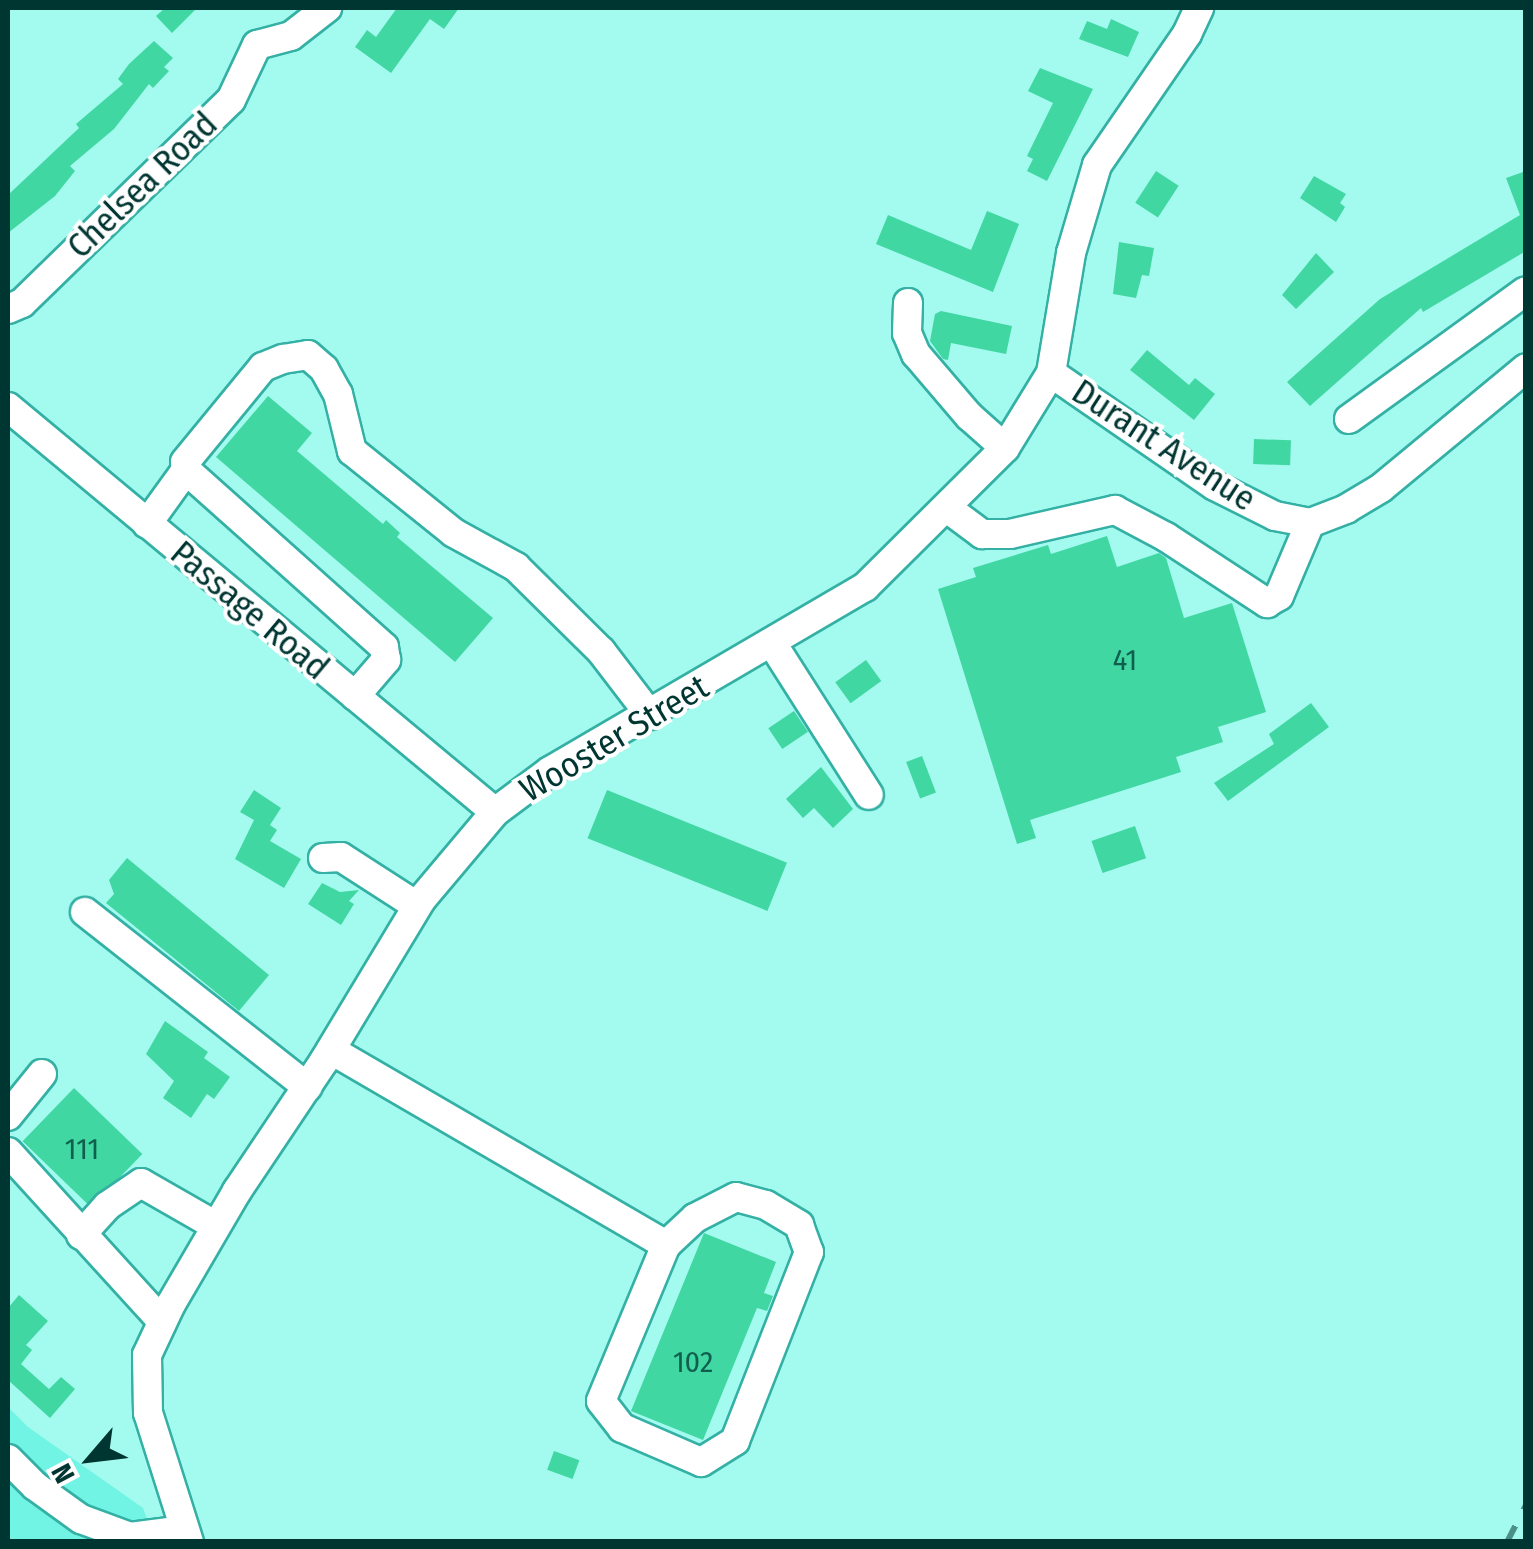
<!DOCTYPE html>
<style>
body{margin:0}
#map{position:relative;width:1533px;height:1549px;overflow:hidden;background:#a3fbef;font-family:"Fira Sans Condensed",sans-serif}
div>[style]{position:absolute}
.built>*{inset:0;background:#72f4e5}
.building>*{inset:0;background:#40d7a2;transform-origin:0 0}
.roads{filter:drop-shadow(2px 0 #34b0a4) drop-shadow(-2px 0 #34b0a4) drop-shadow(0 2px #34b0a4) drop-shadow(0 -2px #34b0a4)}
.minor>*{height:28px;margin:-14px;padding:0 14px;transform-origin:14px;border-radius:14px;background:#fff}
.rail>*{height:6px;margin-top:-3px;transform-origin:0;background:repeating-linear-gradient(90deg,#4b9088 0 18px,transparent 0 36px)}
span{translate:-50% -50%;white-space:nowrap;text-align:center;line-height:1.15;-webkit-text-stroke:8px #fff;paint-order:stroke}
.number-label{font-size:30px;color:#105e4d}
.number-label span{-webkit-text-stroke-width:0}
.street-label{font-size:35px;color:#003631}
.frame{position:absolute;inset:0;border:10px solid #003631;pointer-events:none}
.north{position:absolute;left:40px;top:1409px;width:100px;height:100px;-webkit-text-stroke:8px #fff;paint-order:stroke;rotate:242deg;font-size:28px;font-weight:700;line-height:40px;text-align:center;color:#003631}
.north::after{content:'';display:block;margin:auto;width:35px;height:45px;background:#003631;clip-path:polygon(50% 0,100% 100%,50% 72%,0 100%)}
</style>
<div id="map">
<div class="built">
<div style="clip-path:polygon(8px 1407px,28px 1427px,143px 1508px,155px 1541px,8px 1541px)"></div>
</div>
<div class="building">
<div style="clip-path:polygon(165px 8px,197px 8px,172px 33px,156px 16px)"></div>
<div style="clip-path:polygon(397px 8px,459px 8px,444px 29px,430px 19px,391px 73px,355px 47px,367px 30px,376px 37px)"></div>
<div style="clip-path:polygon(1111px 19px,1139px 32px,1128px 57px,1079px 39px,1087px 21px,1107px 29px)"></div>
<div style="clip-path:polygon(154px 41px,173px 58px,164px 67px,169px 71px,153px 88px,149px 84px,114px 129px,70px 166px,75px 171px,55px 196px,8px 233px,8px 195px,79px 128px,76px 124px,123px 84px,118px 79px,129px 64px)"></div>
<div style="clip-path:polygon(1040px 68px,1093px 89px,1047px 181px,1027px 171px,1033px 159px,1027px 156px,1053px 103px,1028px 91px)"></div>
<div style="left:1156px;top:171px;width:27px;height:38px;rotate:33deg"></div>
<div style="clip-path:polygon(1526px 171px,1526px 251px,1423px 312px,1421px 308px,1310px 406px,1287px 382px,1380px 299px,1520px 215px,1506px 178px)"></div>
<div style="clip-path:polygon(1314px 176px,1346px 194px,1340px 203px,1345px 207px,1336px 222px,1300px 198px)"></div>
<div style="clip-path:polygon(987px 211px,1019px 224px,993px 292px,876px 244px,888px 215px,971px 250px)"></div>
<div style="clip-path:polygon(1119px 242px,1154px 248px,1149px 276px,1142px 275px,1136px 298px,1113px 294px)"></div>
<div style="clip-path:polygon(1316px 253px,1334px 272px,1296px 309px,1282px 295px)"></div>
<div style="clip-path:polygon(941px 311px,1012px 326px,1006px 354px,951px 343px,948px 360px,943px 359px,930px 341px,935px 314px)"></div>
<div style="clip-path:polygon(1147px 350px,1189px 385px,1195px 378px,1215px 394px,1194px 420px,1130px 370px)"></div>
<div style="clip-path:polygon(268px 396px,312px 433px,297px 451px,383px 524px,386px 520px,400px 533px,397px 537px,493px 618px,455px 662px,216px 457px)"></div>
<div style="left:1254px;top:439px;width:37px;height:25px;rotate:2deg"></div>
<div style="clip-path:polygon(1107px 536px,1117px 567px,1159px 553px,1166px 558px,1184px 618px,1232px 603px,1266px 712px,1218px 727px,1223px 742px,1176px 757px,1181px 772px,1030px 820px,1036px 838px,1017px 844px,938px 589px,976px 577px,973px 568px,1048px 545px,1051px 554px)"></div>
<div style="left:866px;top:660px;width:26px;height:38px;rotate:54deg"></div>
<div style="clip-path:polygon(1311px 703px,1329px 727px,1228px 801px,1214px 783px,1274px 744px,1269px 734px)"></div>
<div style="left:794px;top:711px;width:25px;height:31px;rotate:56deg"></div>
<div style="left:922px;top:756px;width:39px;height:17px;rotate:69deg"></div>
<div style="clip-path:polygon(821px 767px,853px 809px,833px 828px,814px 808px,803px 818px,786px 799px)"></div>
<div style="clip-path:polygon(254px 790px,281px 808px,270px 825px,277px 830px,270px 841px,301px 859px,284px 888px,235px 859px,254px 820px,240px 812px)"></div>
<div style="left:607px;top:790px;width:194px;height:52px;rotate:22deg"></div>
<div style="left:1135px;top:826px;width:34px;height:46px;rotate:71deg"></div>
<div style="clip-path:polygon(127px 858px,269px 975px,239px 1011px,106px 903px,114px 894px,109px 880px)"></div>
<div style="clip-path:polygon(322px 883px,340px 892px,359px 890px,349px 901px,354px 904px,341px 925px,308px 904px)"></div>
<div style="clip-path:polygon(165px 1021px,208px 1052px,204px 1058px,230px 1077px,214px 1099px,207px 1094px,191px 1118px,163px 1098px,174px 1081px,146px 1054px)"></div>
<div style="left:74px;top:1088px;width:95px;height:74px;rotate:44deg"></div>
<div style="clip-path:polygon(704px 1233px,776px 1262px,764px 1293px,773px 1296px,767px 1311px,757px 1308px,703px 1440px,631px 1411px)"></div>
<div style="clip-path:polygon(19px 1295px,48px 1321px,26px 1345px,32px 1350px,21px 1364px,49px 1389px,61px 1377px,75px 1389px,50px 1418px,8px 1380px,8px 1308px)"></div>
<div style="left:554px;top:1451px;width:27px;height:20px;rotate:20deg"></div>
</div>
<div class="roads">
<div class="minor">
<div style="left:908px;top:303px;width:30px;rotate:92deg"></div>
<div style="left:907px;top:333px;width:23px;rotate:67deg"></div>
<div style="left:916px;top:354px;width:82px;rotate:49.5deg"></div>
<div style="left:969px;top:416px;width:48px;rotate:41.6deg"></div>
<div style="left:8px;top:309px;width:15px;rotate:-23deg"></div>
<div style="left:22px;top:303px;width:291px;rotate:-44.2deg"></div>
<div style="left:231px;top:100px;width:61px;rotate:-64.7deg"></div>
<div style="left:257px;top:45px;width:35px;rotate:-15deg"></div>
<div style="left:291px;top:36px;width:46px;rotate:-37.9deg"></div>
<div style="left:1051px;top:373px;width:199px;rotate:34.6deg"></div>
<div style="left:1215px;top:486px;width:67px;rotate:26.6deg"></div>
<div style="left:1275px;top:516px;width:36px;rotate:11deg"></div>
<div style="left:1310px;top:523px;width:39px;rotate:-21deg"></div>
<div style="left:1346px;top:509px;width:41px;rotate:-31deg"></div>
<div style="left:1381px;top:488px;width:188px;rotate:-39.6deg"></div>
<div style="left:8px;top:407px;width:633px;rotate:39.75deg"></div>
<div style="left:1349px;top:419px;width:218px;rotate:-35.9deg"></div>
<div style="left:947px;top:508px;width:44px;rotate:36.6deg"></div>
<div style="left:982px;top:534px;width:28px"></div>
<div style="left:1010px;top:534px;width:108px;rotate:-12.9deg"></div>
<div style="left:1115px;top:510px;width:58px;rotate:27.9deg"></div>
<div style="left:1166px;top:537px;width:121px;rotate:33.2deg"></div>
<div style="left:1267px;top:603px;width:14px;rotate:-30deg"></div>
<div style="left:1279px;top:596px;width:79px;rotate:-67deg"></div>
<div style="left:147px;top:524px;width:67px;rotate:-54.2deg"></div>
<div style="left:772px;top:643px;width:180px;rotate:57.5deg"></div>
<div style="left:355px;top:696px;width:48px;rotate:-49.3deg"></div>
<div style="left:386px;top:660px;width:13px;rotate:-99deg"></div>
<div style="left:384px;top:647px;width:266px;rotate:-138.2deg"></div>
<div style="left:186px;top:470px;width:8px;rotate:-97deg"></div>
<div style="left:185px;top:462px;width:123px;rotate:-50.6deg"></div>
<div style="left:263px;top:367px;width:22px;rotate:-22deg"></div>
<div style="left:283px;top:359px;width:25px;rotate:-9deg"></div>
<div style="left:308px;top:355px;width:21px;rotate:41deg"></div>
<div style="left:324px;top:369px;width:29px;rotate:61deg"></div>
<div style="left:338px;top:394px;width:59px;rotate:76.2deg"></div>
<div style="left:352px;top:451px;width:131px;rotate:38.8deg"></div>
<div style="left:454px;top:533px;width:71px;rotate:28.7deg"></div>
<div style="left:516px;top:567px;width:120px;rotate:44.7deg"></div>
<div style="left:601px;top:651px;width:81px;rotate:52.6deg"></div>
<div style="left:323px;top:858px;width:18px;rotate:-3deg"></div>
<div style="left:341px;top:857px;width:90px;rotate:32.8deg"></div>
<div style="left:85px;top:912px;width:283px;rotate:38.2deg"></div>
<div style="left:331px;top:1050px;width:388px;rotate:30.2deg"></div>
<div style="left:666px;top:1245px;width:40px;rotate:-43deg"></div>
<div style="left:695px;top:1218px;width:46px;rotate:-27.1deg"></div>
<div style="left:736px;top:1197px;width:31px;rotate:15deg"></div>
<div style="left:766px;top:1205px;width:39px;rotate:31deg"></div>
<div style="left:799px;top:1225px;width:29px;rotate:70deg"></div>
<div style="left:809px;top:1252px;width:203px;rotate:111.4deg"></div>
<div style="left:735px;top:1441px;width:40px;rotate:148deg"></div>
<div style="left:701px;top:1462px;width:86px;rotate:-156.7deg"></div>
<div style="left:622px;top:1428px;width:34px;rotate:-128deg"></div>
<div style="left:601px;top:1401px;width:169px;rotate:-67.4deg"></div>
<div style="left:8px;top:1116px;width:54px;rotate:-51deg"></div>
<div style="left:8px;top:1152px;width:229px;rotate:47.7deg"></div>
<div style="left:81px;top:1235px;width:39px;rotate:-48deg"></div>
<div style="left:107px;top:1206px;width:41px;rotate:-34.1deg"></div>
<div style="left:141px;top:1183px;width:86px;rotate:29.8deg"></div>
<div style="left:8px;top:1459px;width:38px;rotate:45deg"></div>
<div style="left:35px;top:1486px;width:57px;rotate:35.7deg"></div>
<div style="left:81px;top:1519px;width:52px;rotate:20.2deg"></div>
<div style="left:130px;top:1537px;width:55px;rotate:-7.3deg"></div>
<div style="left:189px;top:1542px;width:135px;rotate:-107.6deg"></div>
<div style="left:148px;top:1413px;width:58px;rotate:-91deg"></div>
<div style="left:147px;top:1355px;width:56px;rotate:-64.8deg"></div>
<div style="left:171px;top:1304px;width:131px;rotate:-59.7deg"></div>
<div style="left:237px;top:1191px;width:156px;rotate:-56.2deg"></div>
<div style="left:324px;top:1061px;width:188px;rotate:-58.9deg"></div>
<div style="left:421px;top:900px;width:115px;rotate:-49.9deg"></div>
<div style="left:495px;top:812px;width:69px;rotate:-36.7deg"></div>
<div style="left:550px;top:771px;width:365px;rotate:-30.3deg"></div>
<div style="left:865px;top:587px;width:197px;rotate:-44.8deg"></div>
<div style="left:1005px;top:448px;width:88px;rotate:-58.5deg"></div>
<div style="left:1051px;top:373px;width:122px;rotate:-80.5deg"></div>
<div style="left:1071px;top:253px;width:92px;rotate:-73.5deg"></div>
<div style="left:1097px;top:165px;width:159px;rotate:-55.5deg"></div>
<div style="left:1187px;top:34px;width:29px;rotate:-65deg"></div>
</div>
</div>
<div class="rail">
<div style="left:1507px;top:1542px;width:42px;rotate:-62.8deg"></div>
</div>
<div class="number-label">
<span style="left:1125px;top:660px">41</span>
<span style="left:82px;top:1149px">111</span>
<span style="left:693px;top:1362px">102</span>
</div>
<div class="street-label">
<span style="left:142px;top:185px;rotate:-44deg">Chelsea Road</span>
<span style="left:1164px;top:445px;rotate:33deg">Durant Avenue</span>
<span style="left:250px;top:610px;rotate:40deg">Passage Road</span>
<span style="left:614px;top:738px;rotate:-31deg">Wooster Street</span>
</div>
<div class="frame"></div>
<div class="north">N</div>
</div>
